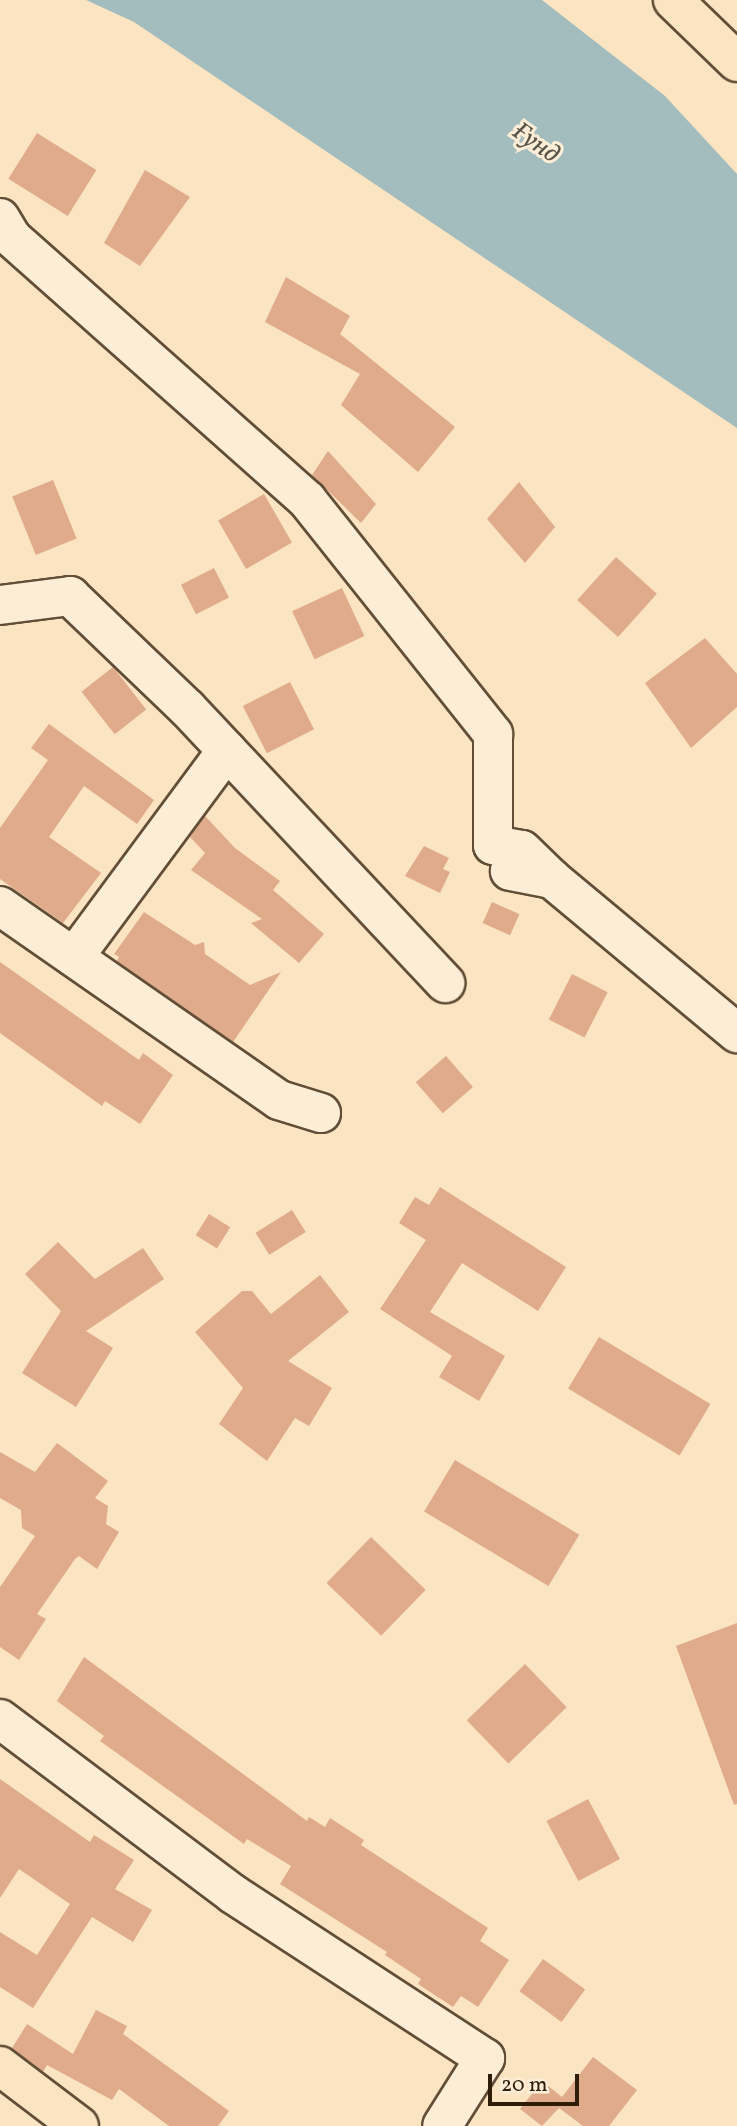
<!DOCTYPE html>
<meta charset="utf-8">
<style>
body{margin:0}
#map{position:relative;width:737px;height:2126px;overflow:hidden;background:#fbe4c1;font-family:Vollkorn,serif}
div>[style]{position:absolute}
.water>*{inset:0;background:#a3bcbd}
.building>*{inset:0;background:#dfab8a;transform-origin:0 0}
.roads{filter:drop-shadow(2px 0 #624e37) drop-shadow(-2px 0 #624e37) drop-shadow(0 2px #624e37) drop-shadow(0 -2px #624e37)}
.minor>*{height:38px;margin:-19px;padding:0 19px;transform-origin:19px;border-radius:19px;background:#fcedd7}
.major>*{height:38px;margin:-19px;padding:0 19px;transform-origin:19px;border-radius:19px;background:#fbe4c1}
span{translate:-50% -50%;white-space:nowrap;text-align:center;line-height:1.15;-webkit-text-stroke:6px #fcedd7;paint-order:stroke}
.water-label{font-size:26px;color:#585448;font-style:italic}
.scale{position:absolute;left:488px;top:2074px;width:91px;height:32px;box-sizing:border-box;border:4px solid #2f1c09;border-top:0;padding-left:9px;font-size:21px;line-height:24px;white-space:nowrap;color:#2f1c09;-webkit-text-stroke:5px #fcedd7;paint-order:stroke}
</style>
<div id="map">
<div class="water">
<div style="clip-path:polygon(86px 0,542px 0,665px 96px,737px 174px,737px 428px,134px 22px)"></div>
</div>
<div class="building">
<div style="left:37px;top:133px;width:70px;height:54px;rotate:32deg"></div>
<div style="clip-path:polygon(145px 170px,190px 197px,140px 266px,104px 243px)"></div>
<div style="clip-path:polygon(286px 277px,350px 316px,340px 334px,455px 427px,418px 472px,341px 405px,360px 374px,265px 322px)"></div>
<div style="clip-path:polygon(328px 451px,376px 504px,361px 523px,312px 475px)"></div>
<div style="left:53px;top:480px;width:63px;height:44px;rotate:68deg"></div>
<div style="clip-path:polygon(519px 482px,555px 527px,525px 563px,487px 519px)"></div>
<div style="left:264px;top:494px;width:56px;height:53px;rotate:60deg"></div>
<div style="left:616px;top:557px;width:55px;height:58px;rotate:42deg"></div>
<div style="left:214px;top:568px;width:33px;height:37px;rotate:63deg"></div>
<div style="left:342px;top:588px;width:53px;height:55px;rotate:65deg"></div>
<div style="clip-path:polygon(705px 638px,737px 674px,737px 707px,691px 748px,645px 683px)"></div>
<div style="left:113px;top:667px;width:54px;height:40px;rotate:52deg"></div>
<div style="left:290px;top:682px;width:53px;height:53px;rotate:63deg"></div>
<div style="clip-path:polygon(49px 724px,154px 800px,137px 824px,84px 786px,49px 837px,101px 873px,63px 923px,0 879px,0 828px,48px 760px,31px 748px)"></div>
<div style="clip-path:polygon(205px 816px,235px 848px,280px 881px,273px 890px,324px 934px,299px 963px,251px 923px,262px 919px,191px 870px,205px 853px,190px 837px)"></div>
<div style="clip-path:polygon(424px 846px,449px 858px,443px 869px,450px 872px,440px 893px,405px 876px)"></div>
<div style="left:492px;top:902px;width:30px;height:23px;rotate:24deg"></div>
<div style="clip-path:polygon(144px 912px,195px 945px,204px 942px,205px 954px,250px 985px,281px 972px,233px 1042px,117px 961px,119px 957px,114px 954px)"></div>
<div style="clip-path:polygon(0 962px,139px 1060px,143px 1053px,173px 1075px,140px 1124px,105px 1101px,102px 1106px,0 1033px)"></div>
<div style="left:572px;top:974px;width:40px;height:51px;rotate:27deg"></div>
<div style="left:446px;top:1056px;width:41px;height:40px;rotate:49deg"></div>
<div style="clip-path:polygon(440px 1187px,566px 1267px,538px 1311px,462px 1263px,430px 1312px,505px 1356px,479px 1401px,439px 1377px,452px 1356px,380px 1309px,426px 1240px,399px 1223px,415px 1197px,429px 1205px)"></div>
<div style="left:292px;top:1210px;width:26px;height:43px;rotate:58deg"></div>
<div style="left:209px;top:1214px;width:25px;height:25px;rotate:32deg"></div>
<div style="clip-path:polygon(58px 1242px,95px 1279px,143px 1248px,164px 1279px,86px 1331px,113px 1348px,76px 1407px,22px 1373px,61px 1311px,25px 1274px)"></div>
<div style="clip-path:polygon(320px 1275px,349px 1312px,288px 1361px,332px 1388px,309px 1426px,295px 1418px,267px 1461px,219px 1424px,243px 1388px,195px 1332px,242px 1291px,252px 1291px,271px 1314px)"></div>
<div style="left:599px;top:1337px;width:130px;height:60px;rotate:31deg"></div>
<div style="clip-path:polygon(57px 1443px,108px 1481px,95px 1498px,108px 1506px,106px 1524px,119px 1532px,97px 1569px,79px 1556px,75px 1559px,37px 1614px,46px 1619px,19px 1660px,0 1647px,0 1587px,35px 1536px,22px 1528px,21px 1510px,0 1498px,0 1452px,35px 1472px)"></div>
<div style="left:455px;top:1460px;width:145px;height:60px;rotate:31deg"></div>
<div style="left:371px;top:1537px;width:76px;height:64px;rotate:44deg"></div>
<div style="clip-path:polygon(737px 1623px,737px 1804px,734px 1805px,676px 1646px)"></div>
<div style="clip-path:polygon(84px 1657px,307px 1821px,309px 1817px,325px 1827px,330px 1818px,364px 1840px,361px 1845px,488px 1928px,480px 1941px,509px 1960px,478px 2007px,461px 1996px,453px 2007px,418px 1984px,421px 1979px,385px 1955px,387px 1952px,280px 1884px,291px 1866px,247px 1839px,244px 1844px,100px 1741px,104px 1736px,57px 1701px)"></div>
<div style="left:525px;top:1664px;width:60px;height:81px;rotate:46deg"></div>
<div style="clip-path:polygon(0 1779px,90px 1842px,94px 1835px,134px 1860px,115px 1889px,152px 1910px,133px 1942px,92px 1917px,33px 2008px,0 1987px,0 1932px,37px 1955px,70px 1904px,19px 1869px,0 1898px)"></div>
<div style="left:588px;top:1799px;width:68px;height:47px;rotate:62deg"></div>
<div style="left:543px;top:1959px;width:52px;height:40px;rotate:36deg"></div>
<div style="clip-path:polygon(96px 2010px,127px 2026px,123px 2034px,229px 2111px,218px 2126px,169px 2126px,119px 2089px,112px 2100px,47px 2065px,43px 2072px,12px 2048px,27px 2024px,73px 2054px)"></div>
<div style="clip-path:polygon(593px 2057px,637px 2090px,609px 2126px,583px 2126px,559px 2108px,542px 2126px,520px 2109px,542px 2081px,562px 2097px)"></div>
</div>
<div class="roads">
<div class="minor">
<div style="left:0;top:218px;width:23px;rotate:59deg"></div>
<div style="left:12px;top:238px;width:395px;rotate:41.6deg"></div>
<div style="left:307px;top:500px;width:299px;rotate:51.5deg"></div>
<div style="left:493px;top:734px;width:111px;rotate:90deg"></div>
<div style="left:493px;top:845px;width:29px;rotate:10deg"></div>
<div style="left:522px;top:850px;width:42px;rotate:44deg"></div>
<div style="left:552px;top:879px;width:43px;rotate:-169.2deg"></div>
<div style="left:0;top:605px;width:71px;rotate:-7.3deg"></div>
<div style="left:70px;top:596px;width:163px;rotate:43.8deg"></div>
<div style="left:188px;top:709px;width:376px;rotate:46.8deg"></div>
<div style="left:552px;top:879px;width:241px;rotate:39.8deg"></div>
<div style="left:0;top:906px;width:340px;rotate:34.8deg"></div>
<div style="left:279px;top:1100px;width:44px;rotate:17.2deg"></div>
<div style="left:74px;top:957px;width:257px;rotate:-53.5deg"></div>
<div style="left:0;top:1719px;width:291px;rotate:36.9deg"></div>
<div style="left:233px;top:1894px;width:301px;rotate:33.1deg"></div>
<div style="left:485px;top:2058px;width:80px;rotate:122.3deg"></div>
</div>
<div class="major">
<div style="left:673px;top:0;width:89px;rotate:44.1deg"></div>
<div style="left:0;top:2066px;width:99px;rotate:37.2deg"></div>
</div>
</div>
<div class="water-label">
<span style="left:535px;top:144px;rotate:35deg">Ғунд</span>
</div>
<div class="scale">20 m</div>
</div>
